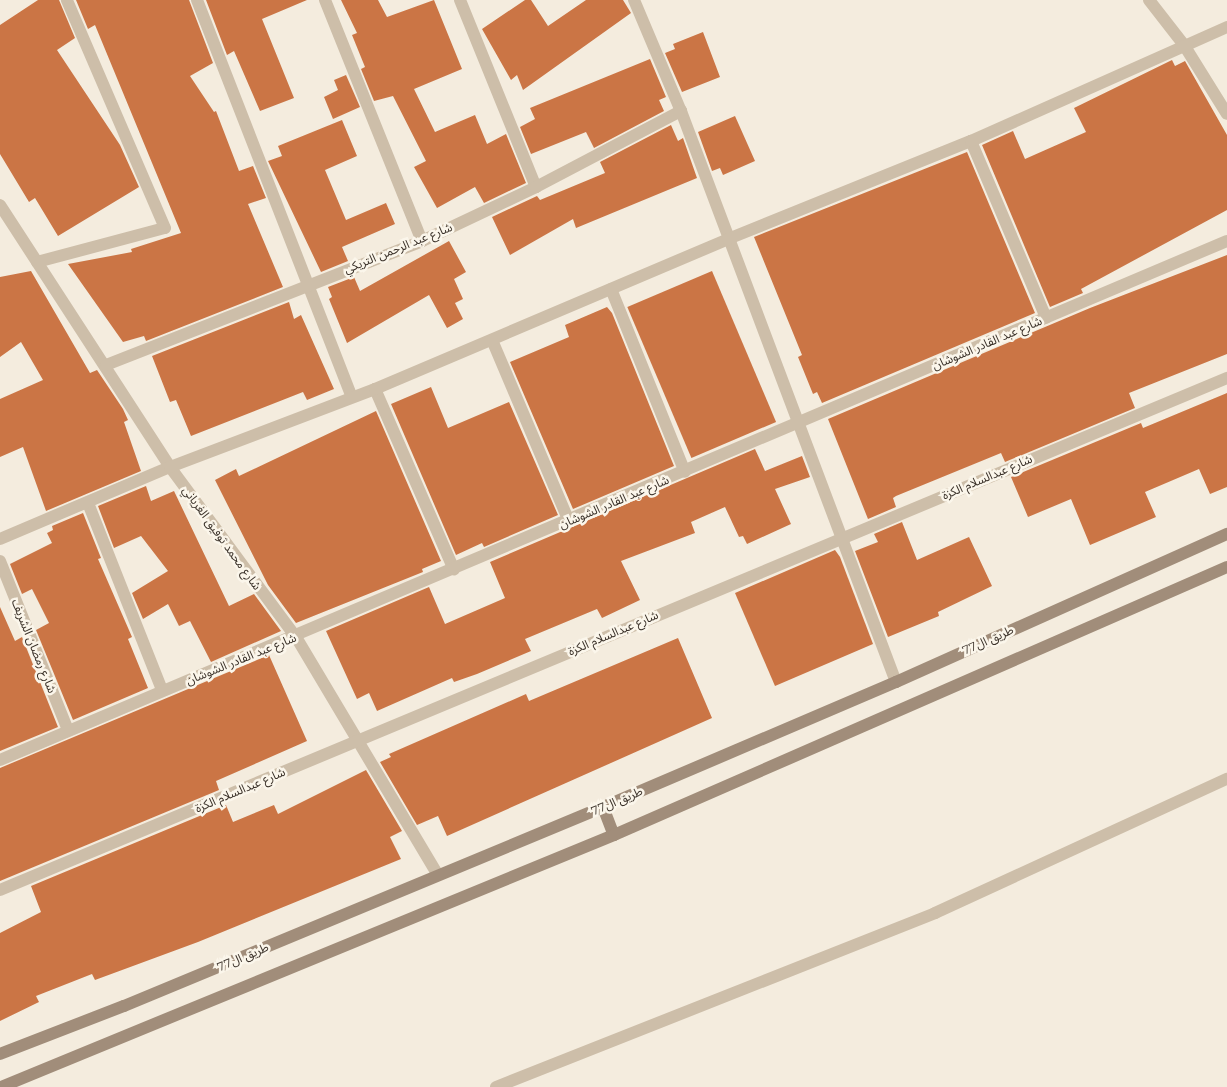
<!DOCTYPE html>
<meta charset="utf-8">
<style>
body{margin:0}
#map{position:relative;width:1227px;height:1087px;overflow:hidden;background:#f4ecde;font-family:Montserrat,"Noto Sans Arabic",sans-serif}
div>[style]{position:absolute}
.building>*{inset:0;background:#cb7545;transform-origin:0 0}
.lane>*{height:12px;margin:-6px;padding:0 6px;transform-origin:6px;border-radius:6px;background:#cdbea9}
.street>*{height:12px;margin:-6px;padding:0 6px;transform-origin:6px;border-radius:6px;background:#cdbea9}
.secondary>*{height:12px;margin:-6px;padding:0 6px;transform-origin:6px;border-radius:6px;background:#a18d7a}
span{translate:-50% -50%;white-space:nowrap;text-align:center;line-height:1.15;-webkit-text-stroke:5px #fbf6eb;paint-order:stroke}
.street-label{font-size:12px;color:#3a3129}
</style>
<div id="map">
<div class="building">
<div style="clip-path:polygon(38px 0,59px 0,75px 38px,57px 50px,120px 145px,139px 187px,58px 236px,35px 198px,29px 202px,0 154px,0 25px)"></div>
<div style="clip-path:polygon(76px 0,189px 0,213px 63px,190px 76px,214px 112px,216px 111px,239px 171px,253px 166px,266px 198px,248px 204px,283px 287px,146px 341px,144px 336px,123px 342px,68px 264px,132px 252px,131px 249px,181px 233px,95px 25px,88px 29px)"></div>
<div style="clip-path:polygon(206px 0,307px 0,262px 19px,294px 98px,260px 111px,234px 51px,227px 55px)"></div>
<div style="clip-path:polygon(341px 0,378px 0,387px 17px,434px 0,462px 69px,414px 89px,435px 132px,475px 115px,487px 144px,506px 134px,526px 183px,484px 203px,475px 187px,437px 208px,414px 167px,426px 161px,393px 96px,374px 101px,361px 69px,365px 67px,352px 35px,357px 33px)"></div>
<div style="clip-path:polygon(525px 0,531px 0,548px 26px,586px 0,623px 0,631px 13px,523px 90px,517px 75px,511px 80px,482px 29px)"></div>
<div style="clip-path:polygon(703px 32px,720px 77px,682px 92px,665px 53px,675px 49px,673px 44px)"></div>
<div style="clip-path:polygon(650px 59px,666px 97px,659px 100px,664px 111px,594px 148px,586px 132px,531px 154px,520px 127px,535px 119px,530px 108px)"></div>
<div style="clip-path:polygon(1172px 60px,1175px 66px,1185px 61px,1227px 135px,1227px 210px,1081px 289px,1083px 293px,1050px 307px,982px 145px,1013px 131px,1025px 159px,1086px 132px,1074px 108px)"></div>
<div style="clip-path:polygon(346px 75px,360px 107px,333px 119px,324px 97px,338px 90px,334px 80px)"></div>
<div style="clip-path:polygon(735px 116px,755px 161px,723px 175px,720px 168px,712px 171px,698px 132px)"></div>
<div style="clip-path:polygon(342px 120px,357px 156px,325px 170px,346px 220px,386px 203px,395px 224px,342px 247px,348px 261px,321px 272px,268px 161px,282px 156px,278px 146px)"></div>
<div style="clip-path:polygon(671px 125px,678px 141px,683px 138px,697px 178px,576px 228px,573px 219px,510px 255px,492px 217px,537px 196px,540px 200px,605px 173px,600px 162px)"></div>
<div style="clip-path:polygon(967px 152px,1035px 313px,822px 403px,817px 392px,813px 394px,798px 357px,802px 355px,754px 237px)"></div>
<div style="clip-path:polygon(449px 241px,466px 272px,454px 279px,463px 299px,455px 303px,463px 319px,447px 328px,429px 295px,347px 343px,329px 299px,332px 297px,328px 287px,354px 277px,360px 291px)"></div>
<div style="clip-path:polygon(1227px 255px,1227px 354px,1129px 393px,1135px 408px,1005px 462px,1001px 453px,896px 496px,893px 498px,896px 507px,868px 519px,828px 419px,1090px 308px)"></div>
<div style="clip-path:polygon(31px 271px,90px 373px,97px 370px,123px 409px,128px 420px,124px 422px,141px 471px,46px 511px,23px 447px,0 457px,0 399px,43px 380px,21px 342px,0 357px,0 277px)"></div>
<div style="left:712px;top:271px;width:164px;height:92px;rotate:67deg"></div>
<div style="clip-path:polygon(289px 302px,294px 319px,301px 315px,334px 389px,307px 400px,303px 392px,191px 436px,176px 400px,170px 402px,152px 356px)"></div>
<div style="clip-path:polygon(607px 307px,612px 313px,674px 466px,573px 509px,510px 362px,569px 337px,565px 325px)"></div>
<div style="clip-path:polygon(431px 387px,448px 428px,509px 402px,558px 515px,484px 547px,482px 543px,456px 555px,391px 404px)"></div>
<div style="clip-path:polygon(1227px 393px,1227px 487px,1210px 494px,1199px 469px,1145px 492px,1156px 517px,1090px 545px,1071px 499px,1028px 517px,1011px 477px,1141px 423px,1143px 428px)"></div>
<div style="clip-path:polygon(376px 411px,441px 561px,422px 569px,423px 572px,296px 623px,268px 585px,215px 480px,236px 469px,239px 476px)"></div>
<div style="clip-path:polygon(755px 449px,765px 471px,802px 456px,810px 477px,775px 489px,791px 524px,747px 544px,743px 536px,739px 537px,725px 507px,691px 522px,695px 533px,621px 561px,640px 600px,602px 618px,597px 609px,525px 639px,531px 651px,477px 674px,454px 682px,452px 678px,377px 711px,369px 693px,357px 699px,326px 631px,429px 587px,445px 624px,505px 598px,490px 562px)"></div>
<div style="clip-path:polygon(146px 486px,151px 501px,174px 491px,229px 606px,254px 594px,281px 631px,211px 662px,190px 621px,179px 626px,168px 604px,143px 619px,132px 593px,168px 571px,141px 536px,114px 548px,98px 506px)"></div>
<div style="clip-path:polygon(83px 513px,101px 558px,98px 559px,132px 637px,128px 639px,148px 688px,73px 720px,36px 630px,49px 623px,32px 589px,22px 594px,10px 564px,52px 543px,47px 533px,53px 530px,52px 526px)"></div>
<div style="clip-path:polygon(902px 522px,917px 560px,969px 537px,992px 586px,938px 612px,939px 616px,888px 637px,855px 551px,878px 542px,874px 534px)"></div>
<div style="clip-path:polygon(835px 550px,840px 557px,873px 644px,775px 686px,735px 593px)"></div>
<div style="clip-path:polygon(0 607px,15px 641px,22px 637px,58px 727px,0 751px)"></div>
<div style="clip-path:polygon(678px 638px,712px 718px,447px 836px,438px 816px,417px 825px,380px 762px,391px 757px,389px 754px,526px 694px,529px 701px)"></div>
<div style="clip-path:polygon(269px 655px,307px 741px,216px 781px,219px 790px,0 881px,0 768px)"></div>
<div style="clip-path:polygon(366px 770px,402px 831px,390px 837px,401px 859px,198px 942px,95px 980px,92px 974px,36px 996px,39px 1002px,0 1021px,0 933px,41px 912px,31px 886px,226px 805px,233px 822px,274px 805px,278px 814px)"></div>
</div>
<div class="lane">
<div style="left:496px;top:1087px;width:472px;rotate:-21.6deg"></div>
<div style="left:935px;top:913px;width:321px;rotate:-24.7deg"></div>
</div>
<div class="street">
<div style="left:197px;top:0;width:426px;rotate:68.7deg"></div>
<div style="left:325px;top:0;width:260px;rotate:68.1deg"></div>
<div style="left:460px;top:0;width:202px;rotate:67.9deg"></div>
<div style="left:634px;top:0;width:121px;rotate:67.1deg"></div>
<div style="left:681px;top:111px;width:610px;rotate:69.37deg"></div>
<div style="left:1149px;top:0;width:57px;rotate:52.1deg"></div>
<div style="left:1184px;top:45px;width:81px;rotate:58.1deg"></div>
<div style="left:971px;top:141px;width:192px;rotate:67deg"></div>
<div style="left:0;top:205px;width:312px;rotate:57deg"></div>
<div style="left:170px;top:467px;width:212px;rotate:53.5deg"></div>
<div style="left:296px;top:637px;width:277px;rotate:59.2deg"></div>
<div style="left:37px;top:262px;width:132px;rotate:-14.9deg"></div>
<div style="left:165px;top:228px;width:248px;rotate:-113.3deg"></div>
<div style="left:611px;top:289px;width:197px;rotate:68deg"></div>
<div style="left:492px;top:340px;width:197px;rotate:67deg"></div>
<div style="left:106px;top:365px;width:339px;rotate:-21.4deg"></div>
<div style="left:422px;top:241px;width:126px;rotate:-25.3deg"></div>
<div style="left:536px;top:187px;width:164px;rotate:-27.7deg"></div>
<div style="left:375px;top:389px;width:197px;rotate:66.4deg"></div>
<div style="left:88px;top:503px;width:201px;rotate:68.4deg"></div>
<div style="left:0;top:539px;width:185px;rotate:-23deg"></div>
<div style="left:170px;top:467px;width:219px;rotate:-20.8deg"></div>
<div style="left:375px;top:389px;width:384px;rotate:-23deg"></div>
<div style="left:728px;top:239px;width:262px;rotate:-22deg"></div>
<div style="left:971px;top:141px;width:280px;rotate:-24deg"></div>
<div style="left:0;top:561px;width:182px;rotate:68.1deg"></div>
<div style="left:0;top:760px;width:1332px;rotate:-22.93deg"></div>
<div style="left:0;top:890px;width:1330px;rotate:-22.65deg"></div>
</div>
<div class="secondary">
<div style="left:603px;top:807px;width:30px;rotate:69deg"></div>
<div style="left:0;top:1054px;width:133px;rotate:-21.2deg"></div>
<div style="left:124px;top:1006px;width:519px;rotate:-22.56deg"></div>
<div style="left:603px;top:807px;width:319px;rotate:-23.1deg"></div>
<div style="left:896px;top:682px;width:363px;rotate:-24.1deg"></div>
<div style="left:1px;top:1087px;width:663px;rotate:-22.35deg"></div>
<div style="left:614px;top:835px;width:669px;rotate:-23.61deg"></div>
</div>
<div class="street-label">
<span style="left:398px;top:248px;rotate:-22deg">شارع عبد الرحمن التريكي</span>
<span style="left:987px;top:343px;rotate:-23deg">شارع عبد القادر الشوشان</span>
<span style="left:987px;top:477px;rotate:-23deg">شارع عبدالسلام الكزة</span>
<span style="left:614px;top:502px;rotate:-23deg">شارع عبد القادر الشوشان</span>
<span style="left:222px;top:538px;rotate:54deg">شارع محمد توفيق الغرياني</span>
<span style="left:613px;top:633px;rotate:-23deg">شارع عبدالسلام الكزة</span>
<span style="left:988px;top:640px;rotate:-24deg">طريق ال77</span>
<span style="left:34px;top:646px;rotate:68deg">شارع رمضان الشريف</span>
<span style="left:241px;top:659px;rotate:-22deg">شارع عبد القادر الشوشان</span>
<span style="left:240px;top:790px;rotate:-23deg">شارع عبدالسلام الكزة</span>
<span style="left:617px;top:801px;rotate:-23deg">طريق ال77</span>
<span style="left:243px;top:957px;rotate:-23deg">طريق ال77</span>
</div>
</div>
